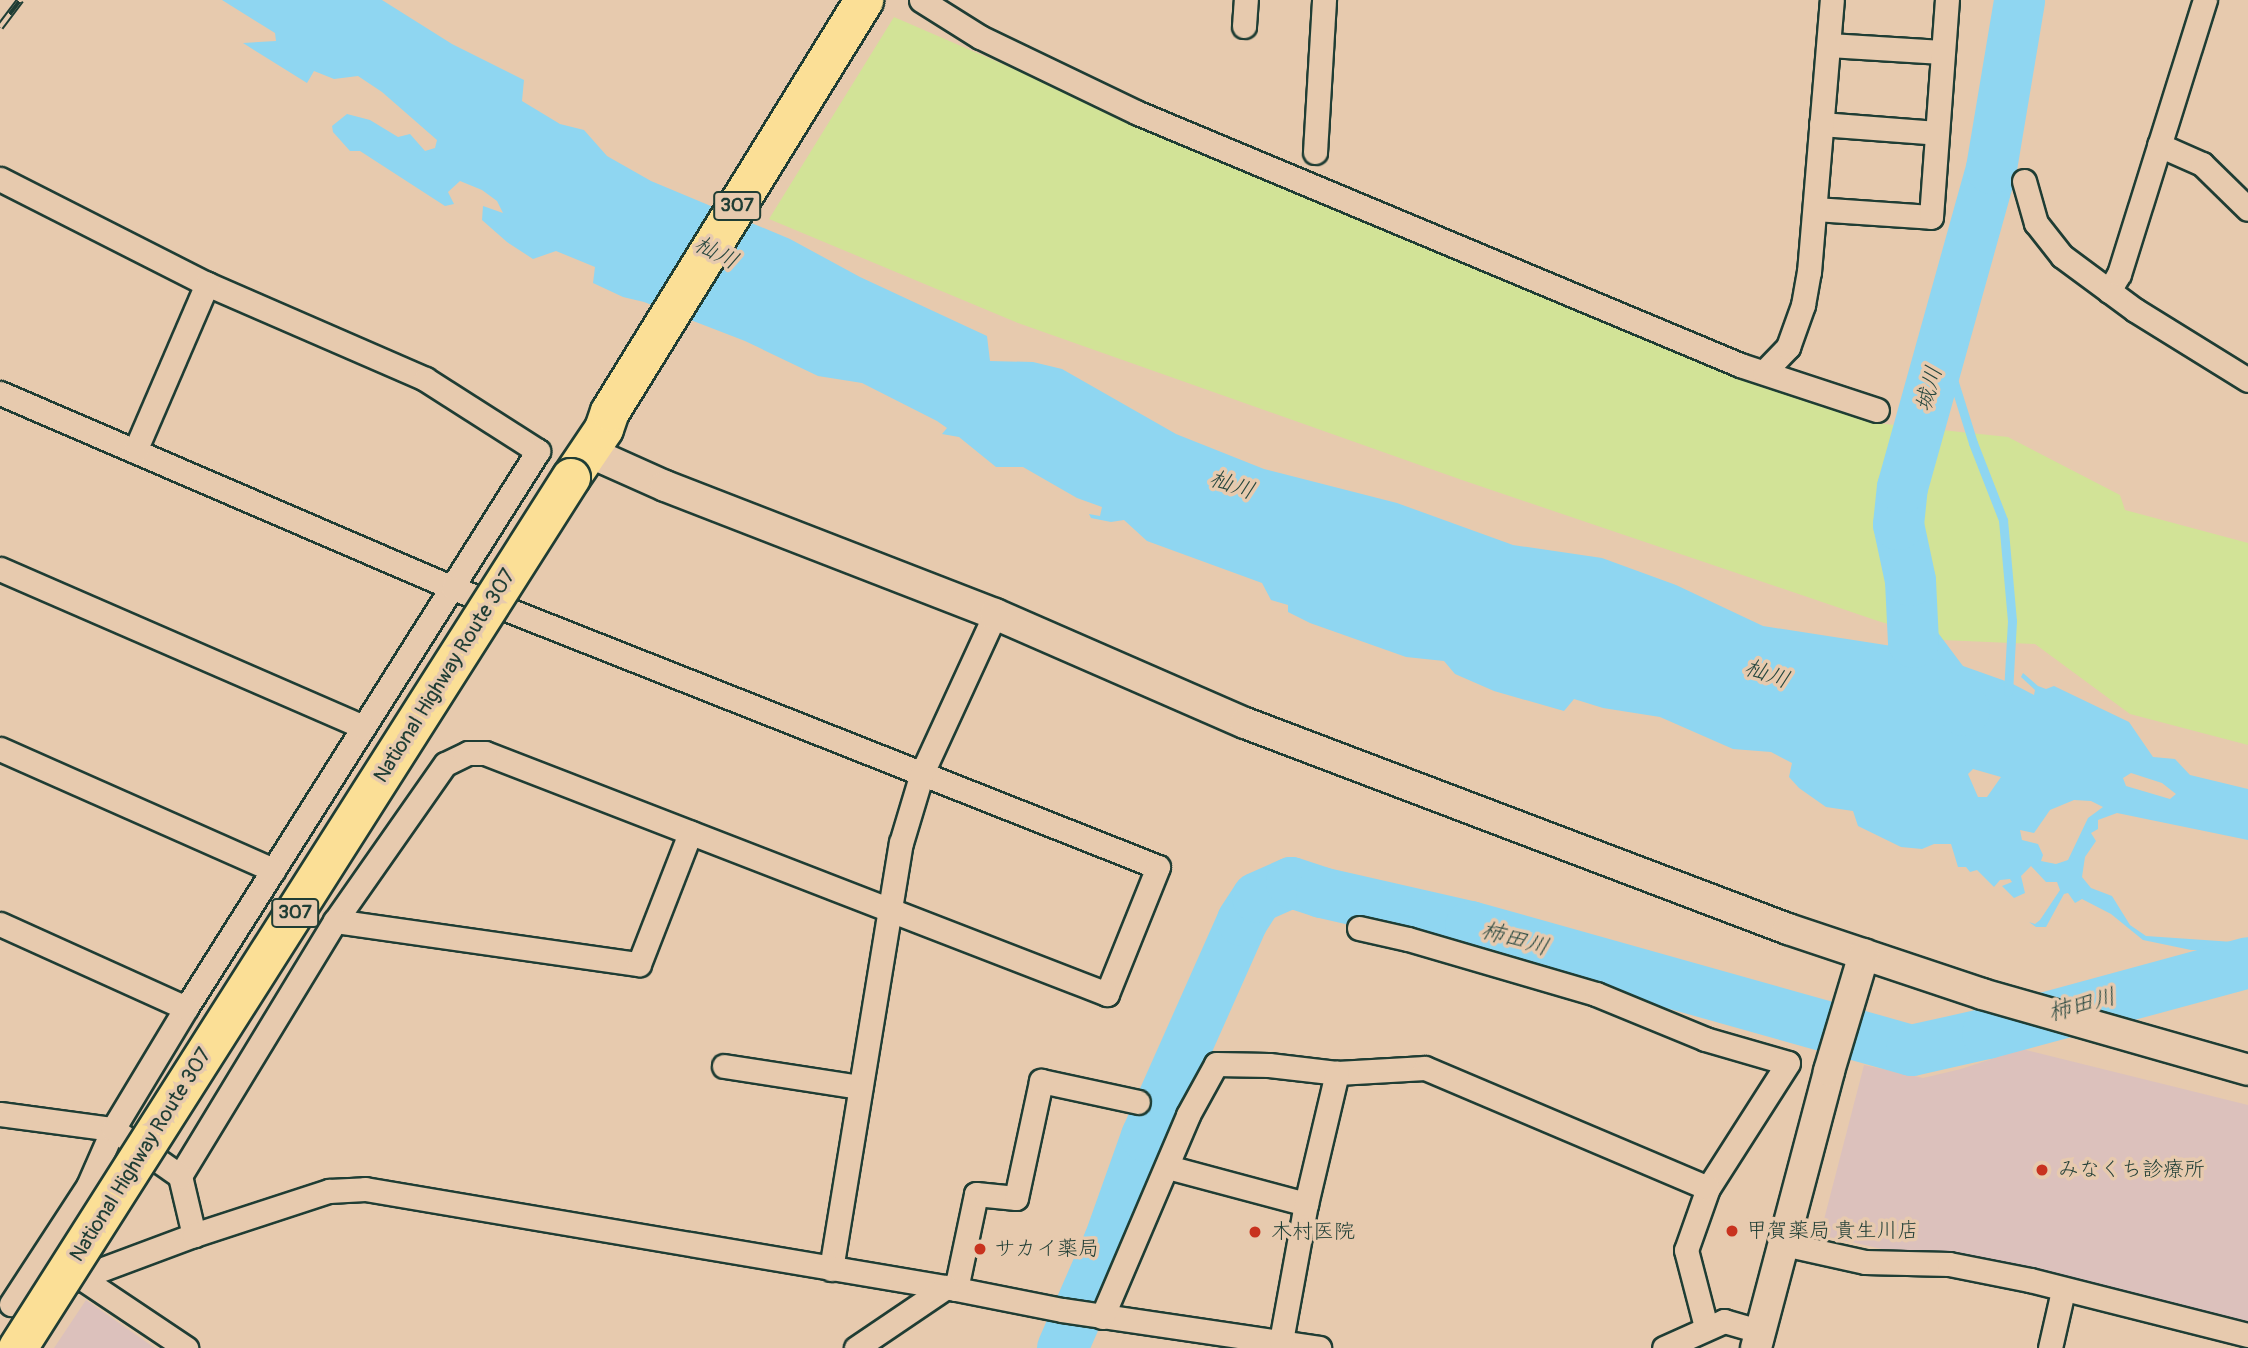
<!DOCTYPE html>
<meta charset="utf-8">
<style>
body{margin:0}
#map{position:relative;width:2248px;height:1348px;overflow:hidden;background:#e7caae;font-family:Pangolin,"Klee One",sans-serif}
div>[style]{position:absolute}
.built>*{inset:0;background:#dcc1bc}
.green>*{inset:0;background:#d2e397}
.water>*{inset:0;background:#8fd6f1}
.stream>*{height:9px;margin:-4.5px;padding:0 4.5px;transform-origin:4.5px;border-radius:4.5px;background:#8fd6f1}
.river>*{height:51px;margin:-25.5px;padding:0 25.5px;transform-origin:25.5px;border-radius:25.5px;background:#8fd6f1}
.roads{filter:drop-shadow(2px 0 #1f3d34) drop-shadow(-2px 0 #1f3d34) drop-shadow(0 2px #1f3d34) drop-shadow(0 -2px #1f3d34)}
.minor>*{height:23px;margin:-11.5px;padding:0 11.5px;transform-origin:11.5px;border-radius:11.5px;background:#e7caae}
.tertiary>*{height:30px;margin:-15px;padding:0 15px;transform-origin:15px;border-radius:15px;background:#e7caae}
.trunk>*{height:38px;margin:-19px;padding:0 19px;transform-origin:19px;border-radius:19px;background:#fbdf96}
.rail>*{height:8px;margin-top:-4px;transform-origin:0;background:repeating-linear-gradient(90deg,#e7caae 0 16px,#1f3d34 0 32px);box-sizing:border-box;border-block:2px solid #1f3d34}
.bridges{filter:drop-shadow(2px 0 #1f3d34) drop-shadow(-2px 0 #1f3d34) drop-shadow(0 2px #1f3d34) drop-shadow(0 -2px #1f3d34)}
.trunk-bridge>*{height:38px;margin:-19px;padding:0 19px;transform-origin:19px;border-radius:19px;background:#fbdf96}
.dots>*{width:19px;height:19px;translate:-50% -50%;box-sizing:border-box;border:4px solid #e7caae;border-radius:50%}
span{translate:-50% -50%;white-space:nowrap;text-align:center;line-height:1.15;-webkit-text-stroke:7px #e7caae;paint-order:stroke}
.shield-label span{padding:2px 5px;background:#e7caae;border:2px solid;border-radius:5px;-webkit-text-stroke-width:0}
.shield-label{font-size:19px;color:#1f3d34;font-weight:700}
.street-label{font-size:21px;color:#1f3d34}
.poi-label{font-size:21px;color:#1f3d34}
.left{translate:0 -50%;text-align:left}
.water-label{font-size:23px;color:#25453d;font-style:italic}
</style>
<div id="map">
<div class="built">
<div style="clip-path:polygon(2022px 1049px,2248px 1105px,2248px 1326px,1967px 1255px,1882px 1249px,1820px 1235px,1864px 1065px,1923px 1078px,1961px 1069px)"></div>
<div style="clip-path:polygon(86px 1300px,155px 1348px,54px 1348px)"></div>
</div>
<div class="green">
<div style="clip-path:polygon(894px 17px,1378px 227px,1876px 423px,2008px 437px,2120px 495px,2125px 510px,2248px 543px,2248px 745px,2130px 714px,2035px 644px,1942px 640px,1878px 621px,1462px 480px,1018px 323px,769px 219px)"></div>
</div>
<div class="water">
<div style="clip-path:polygon(evenodd,222px 0,382px 0,452px 44px,524px 80px,522px 101px,560px 124px,584px 130px,607px 156px,651px 181px,790px 239px,860px 277px,987px 336px,990px 361px,1033px 362px,1062px 369px,1176px 434px,1264px 469px,1397px 503px,1513px 545px,1602px 558px,1676px 585px,1763px 626px,1892px 646px,1949px 661px,2011px 683px,2034px 695px,2035px 690px,2021px 677px,2023px 673px,2038px 686px,2046px 689px,2054px 686px,2129px 722px,2153px 757px,2175px 759px,2190px 775px,2248px 789px,2248px 840px,2117px 813px,2098px 820px,2098px 829px,2091px 833px,2096px 841px,2085px 857px,2082px 877px,2091px 888px,2112px 896px,2130px 925px,2146px 936px,2248px 943px,2248px 977px,2234px 984px,2198px 984px,2131px 1003px,2103px 998px,2170px 979px,2226px 958px,2225px 955px,2214px 950px,2191px 950px,2143px 940px,2111px 914px,2082px 899px,2075px 903px,2068px 893px,2064px 894px,2046px 927px,2036px 927px,2029px 922px,2035px 924px,2040px 920px,2060px 890px,2057px 882px,2046px 882px,2031px 866px,2021px 876px,2025px 893px,2014px 898px,2002px 886px,2012px 882px,2010px 879px,2000px 880px,1994px 887px,1977px 870px,1970px 872px,1966px 867px,1958px 867px,1951px 844px,1934px 844px,1922px 849px,1901px 847px,1858px 826px,1853px 811px,1826px 807px,1799px 788px,1789px 777px,1792px 763px,1771px 752px,1733px 749px,1660px 717px,1603px 708px,1574px 699px,1564px 711px,1494px 691px,1455px 674px,1444px 661px,1406px 657px,1310px 623px,1288px 612px,1288px 605px,1271px 600px,1262px 583px,1147px 541px,1124px 520px,1111px 522px,1091px 518px,1089px 514px,1100px 516px,1102px 507px,1077px 498px,1023px 467px,996px 467px,959px 437px,942px 434px,947px 428px,937px 421px,862px 383px,818px 376px,745px 341px,644px 302px,623px 297px,593px 283px,595px 267px,556px 251px,533px 259px,507px 242px,482px 220px,483px 206px,503px 213px,497px 201px,482px 190px,460px 181px,448px 192px,454px 204px,445px 206px,360px 151px,350px 151px,333px 132px,332px 126px,347px 114px,370px 120px,398px 137px,410px 134px,425px 151px,435px 148px,437px 140px,382px 92px,358px 76px,334px 79px,314px 71px,307px 83px,243px 43px,276px 41px,275px 33px,222px 0,1973px 769px,2001px 777px,1987px 797px,1978px 797px,1968px 774px,1973px 769px,222px 0,2131px 773px,2162px 783px,2176px 794px,2170px 799px,2126px 786px,2123px 778px,2131px 773px,222px 0,2074px 800px,2091px 801px,2103px 807px,2088px 818px,2068px 860px,2056px 864px,2041px 861px,2043px 855px,2038px 844px,2022px 840px,2020px 830px,2034px 833px,2050px 810px,2074px 800px)"></div>
</div>
<div class="stream">
<div style="left:1942px;top:344px;width:104px;rotate:72.6deg"></div>
<div style="left:1973px;top:443px;width:83px;rotate:68.7deg"></div>
<div style="left:2003px;top:520px;width:101px;rotate:84.9deg"></div>
<div style="left:2012px;top:621px;width:71px;rotate:93.2deg"></div>
<div style="left:1881px;top:1063px;width:20px;rotate:-66deg"></div>
</div>
<div class="river">
<div style="left:1964px;top:710px;width:85px;rotate:-126.9deg"></div>
<div style="left:1913px;top:642px;width:62px;rotate:-92.8deg"></div>
<div style="left:1910px;top:580px;width:57px;rotate:-102.1deg"></div>
<div style="left:1898px;top:524px;width:37px;rotate:-84deg"></div>
<div style="left:1902px;top:487px;width:331px;rotate:-74.4deg"></div>
<div style="left:1991px;top:168px;width:170px;rotate:-80.5deg"></div>
<div style="left:1062px;top:1348px;width:118px;rotate:-66.5deg"></div>
<div style="left:1109px;top:1240px;width:110px;rotate:-70.4deg"></div>
<div style="left:1146px;top:1136px;width:236px;rotate:-66deg"></div>
<div style="left:1242px;top:920px;width:27px;rotate:-57deg"></div>
<div style="left:1257px;top:897px;width:37px;rotate:-24deg"></div>
<div style="left:1291px;top:882px;width:32px;rotate:18deg"></div>
<div style="left:1321px;top:892px;width:153px;rotate:12.9deg"></div>
<div style="left:1470px;top:926px;width:458px;rotate:15.7deg"></div>
<div style="left:1911px;top:1050px;width:78px;rotate:-12.6deg"></div>
<div style="left:1987px;top:1033px;width:270px;rotate:-15.2deg"></div>
</div>
<div class="roads">
<div class="minor">
<div style="left:921px;top:0;width:70px;rotate:32.1deg"></div>
<div style="left:980px;top:37px;width:175px;rotate:25.7deg"></div>
<div style="left:1138px;top:113px;width:653px;rotate:22.71deg"></div>
<div style="left:1740px;top:365px;width:144px;rotate:18.2deg"></div>
<div style="left:1244px;top:26px;width:26px;rotate:-86deg"></div>
<div style="left:1829px;top:45px;width:113px;rotate:3.5deg"></div>
<div style="left:1821px;top:124px;width:116px;rotate:4.4deg"></div>
<div style="left:2159px;top:145px;width:47px;rotate:23.8deg"></div>
<div style="left:2202px;top:164px;width:64px;rotate:44.4deg"></div>
<div style="left:1315px;top:152px;width:152px;rotate:-86.6deg"></div>
<div style="left:0;top:179px;width:232px;rotate:26.9deg"></div>
<div style="left:207px;top:284px;width:238px;rotate:23.5deg"></div>
<div style="left:425px;top:379px;width:134px;rotate:32.5deg"></div>
<div style="left:538px;top:451px;width:659px;rotate:122.29deg"></div>
<div style="left:186px;top:1008px;width:141px;rotate:121.1deg"></div>
<div style="left:113px;top:1129px;width:62px;rotate:113.7deg"></div>
<div style="left:88px;top:1186px;width:141px;rotate:123.1deg"></div>
<div style="left:2024px;top:181px;width:44px;rotate:74.1deg"></div>
<div style="left:2036px;top:223px;width:42px;rotate:51.8deg"></div>
<div style="left:2062px;top:256px;width:91px;rotate:36.5deg"></div>
<div style="left:2135px;top:310px;width:133px;rotate:31.8deg"></div>
<div style="left:1815px;top:209px;width:116px;rotate:3.9deg"></div>
<div style="left:1931px;top:217px;width:218px;rotate:-85.8deg"></div>
<div style="left:2109px;top:291px;width:20px;rotate:-60deg"></div>
<div style="left:2119px;top:274px;width:287px;rotate:-72.6deg"></div>
<div style="left:1764px;top:372px;width:35px;rotate:-46deg"></div>
<div style="left:1788px;top:347px;width:45px;rotate:-70.3deg"></div>
<div style="left:1803px;top:305px;width:34px;rotate:-80deg"></div>
<div style="left:1809px;top:272px;width:273px;rotate:-85.2deg"></div>
<div style="left:0;top:393px;width:493px;rotate:23.3deg"></div>
<div style="left:453px;top:588px;width:758px;rotate:21.59deg"></div>
<div style="left:1158px;top:867px;width:137px;rotate:111.9deg"></div>
<div style="left:1107px;top:994px;width:667px;rotate:-158.82deg"></div>
<div style="left:485px;top:753px;width:17px;rotate:180deg"></div>
<div style="left:468px;top:753px;width:25px;rotate:154deg"></div>
<div style="left:445px;top:764px;width:192px;rotate:125deg"></div>
<div style="left:335px;top:921px;width:298px;rotate:121.3deg"></div>
<div style="left:180px;top:1176px;width:61px;rotate:76.7deg"></div>
<div style="left:135px;top:451px;width:182px;rotate:-66.7deg"></div>
<div style="left:0;top:569px;width:396px;rotate:23.5deg"></div>
<div style="left:0;top:749px;width:299px;rotate:23.9deg"></div>
<div style="left:335px;top:921px;width:307px;rotate:8.1deg"></div>
<div style="left:639px;top:964px;width:141px;rotate:-68.7deg"></div>
<div style="left:0;top:924px;width:204px;rotate:24.3deg"></div>
<div style="left:1359px;top:928px;width:50px;rotate:12.7deg"></div>
<div style="left:1408px;top:939px;width:196px;rotate:16.3deg"></div>
<div style="left:1596px;top:994px;width:118px;rotate:22.4deg"></div>
<div style="left:1705px;top:1039px;width:86px;rotate:16.1deg"></div>
<div style="left:1788px;top:1063px;width:148px;rotate:122.6deg"></div>
<div style="left:1708px;top:1188px;width:66px;rotate:109.5deg"></div>
<div style="left:1686px;top:1250px;width:80px;rotate:75.4deg"></div>
<div style="left:724px;top:1066px;width:138px;rotate:8.8deg"></div>
<div style="left:0;top:1114px;width:114px;rotate:7.6deg"></div>
<div style="left:113px;top:1129px;width:82px;rotate:35deg"></div>
<div style="left:1168px;top:1167px;width:143px;rotate:15deg"></div>
<div style="left:1784px;top:1244px;width:83px;rotate:12.5deg"></div>
<div style="left:1865px;top:1262px;width:84px;rotate:1.4deg"></div>
<div style="left:1949px;top:1264px;width:83px;rotate:11.2deg"></div>
<div style="left:2030px;top:1280px;width:225px;rotate:14.2deg"></div>
<div style="left:831px;top:1269px;width:432px;rotate:-80.7deg"></div>
<div style="left:901px;top:843px;width:73px;rotate:-73.3deg"></div>
<div style="left:922px;top:773px;width:175px;rotate:-65.3deg"></div>
<div style="left:80px;top:1277px;width:128px;rotate:33.8deg"></div>
<div style="left:60px;top:1285px;width:143px;rotate:-20.5deg"></div>
<div style="left:194px;top:1235px;width:142px;rotate:-18.1deg"></div>
<div style="left:329px;top:1191px;width:36px;rotate:-3deg"></div>
<div style="left:365px;top:1189px;width:599px;rotate:9.6deg"></div>
<div style="left:956px;top:1289px;width:108px;rotate:11.2deg"></div>
<div style="left:1062px;top:1310px;width:260px;rotate:8.4deg"></div>
<div style="left:956px;top:1289px;width:97px;rotate:-78.1deg"></div>
<div style="left:976px;top:1194px;width:40px;rotate:5.7deg"></div>
<div style="left:1016px;top:1198px;width:120px;rotate:-77.9deg"></div>
<div style="left:1041px;top:1081px;width:99px;rotate:12.2deg"></div>
<div style="left:1102px;top:1317px;width:220px;rotate:-66.9deg"></div>
<div style="left:1188px;top:1115px;width:58px;rotate:-61.2deg"></div>
<div style="left:1216px;top:1064px;width:53px;rotate:1.1deg"></div>
<div style="left:1269px;top:1065px;width:68px;rotate:6.7deg"></div>
<div style="left:1337px;top:1073px;width:88px;rotate:-3.3deg"></div>
<div style="left:1425px;top:1068px;width:307px;rotate:23deg"></div>
<div style="left:1281px;top:1341px;width:139px;rotate:-79.7deg"></div>
<div style="left:1306px;top:1204px;width:135px;rotate:-76.7deg"></div>
<div style="left:856px;top:1348px;width:109px;rotate:-34.1deg"></div>
<div style="left:1664px;top:1348px;width:66px;rotate:-24.2deg"></div>
<div style="left:1724px;top:1321px;width:37px;rotate:16deg"></div>
<div style="left:2050px;top:1348px;width:58px;rotate:-77.2deg"></div>
</div>
<div class="tertiary">
<div style="left:589px;top:452px;width:83px;rotate:24.1deg"></div>
<div style="left:665px;top:486px;width:354px;rotate:21.2deg"></div>
<div style="left:995px;top:614px;width:273px;rotate:23.6deg"></div>
<div style="left:1245px;top:723px;width:581px;rotate:20.78deg"></div>
<div style="left:1788px;top:929px;width:205px;rotate:18.5deg"></div>
<div style="left:1982px;top:994px;width:277px;rotate:15.9deg"></div>
<div style="left:1756px;top:1348px;width:286px;rotate:-75.2deg"></div>
<div style="left:1829px;top:1071px;width:122px;rotate:-73.3deg"></div>
</div>
<div class="trunk">
<div style="left:571px;top:478px;width:59px;rotate:-56deg"></div>
<div style="left:604px;top:429px;width:18px;rotate:-71deg"></div>
<div style="left:610px;top:412px;width:484px;rotate:-58.3deg"></div>
</div>
</div>
<div class="rail">
<div style="left:0;top:27px;width:34px;rotate:-53deg"></div>
</div>
<div class="bridges">
<div class="trunk-bridge">
<div style="left:18px;top:1348px;width:1031px;rotate:-57.56deg"></div>
</div>
</div>
<div class="dots">
<div style="left:2042px;top:1170px;background:#c8321e"></div>
<div style="left:1732px;top:1231px;background:#c8321e"></div>
<div style="left:1255px;top:1232px;background:#c8321e"></div>
<div style="left:980px;top:1249px;background:#c8321e"></div>
</div>
<div class="shield-label">
<span style="left:737px;top:206px">307</span>
<span style="left:295px;top:913px">307</span>
</div>
<div class="street-label">
<span style="left:445px;top:676px;rotate:-58deg">National Highway Route 307</span>
<span style="left:141px;top:1155px;rotate:-58deg">National Highway Route 307</span>
</div>
<div class="poi-label">
<span class="left" style="left:2058px;top:1170px">みなくち診療所</span>
<span class="left" style="left:1746px;top:1231px">甲賀薬局 貴生川店</span>
<span class="left" style="left:1271px;top:1232px">木村医院</span>
<span class="left" style="left:994px;top:1249px">サカイ薬局</span>
</div>
<div class="water-label">
<span style="left:716px;top:253px;rotate:27deg">杣川</span>
<span style="left:1929px;top:389px;rotate:-74deg">城川</span>
<span style="left:1232px;top:485px;rotate:19deg">杣川</span>
<span style="left:1767px;top:674px;rotate:19deg">杣川</span>
<span style="left:1515px;top:939px;rotate:16deg">柿田川</span>
<span style="left:2082px;top:1005px;rotate:-15deg">柿田川</span>
</div>
</div>
